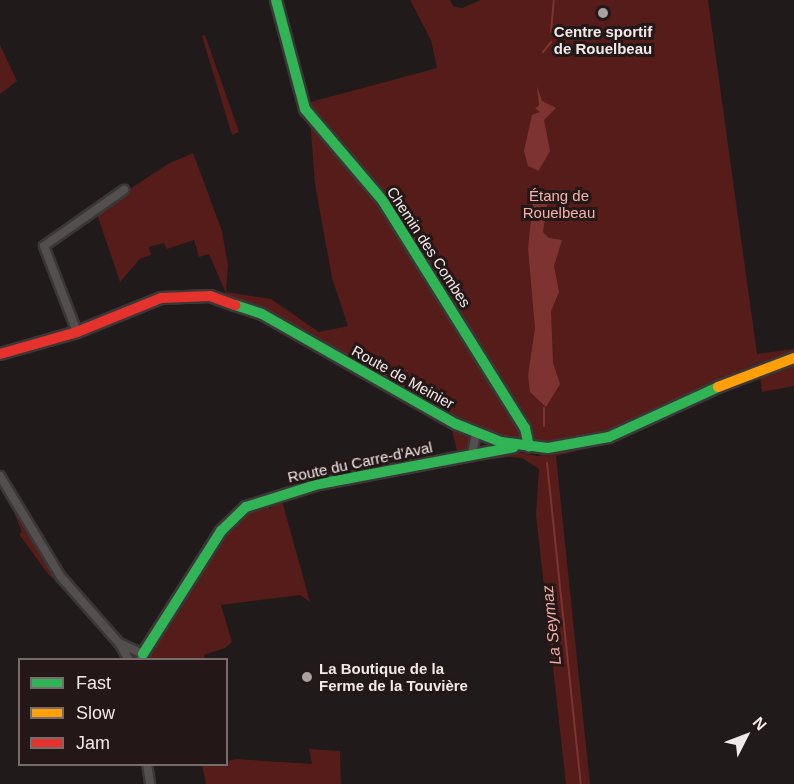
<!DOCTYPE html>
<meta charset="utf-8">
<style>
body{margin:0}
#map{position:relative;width:794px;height:784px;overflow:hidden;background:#201a1a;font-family:Helvetica,sans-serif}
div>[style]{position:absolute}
.green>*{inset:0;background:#551c19}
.water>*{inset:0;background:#7d3430}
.stream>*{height:2px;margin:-1px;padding:0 1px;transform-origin:1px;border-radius:1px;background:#7d3430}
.roads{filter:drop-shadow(2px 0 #3b3737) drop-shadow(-2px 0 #3b3737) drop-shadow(0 2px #3b3737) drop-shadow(0 -2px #3b3737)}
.street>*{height:8px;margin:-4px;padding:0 4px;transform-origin:4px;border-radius:4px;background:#534f4e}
.fast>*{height:10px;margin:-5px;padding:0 5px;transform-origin:5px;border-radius:5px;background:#30b455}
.slow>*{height:10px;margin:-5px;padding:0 5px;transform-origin:5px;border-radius:5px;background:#ff9f0a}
.jam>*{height:10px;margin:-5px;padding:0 5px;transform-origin:5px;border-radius:5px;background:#e5322d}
.dots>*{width:16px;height:16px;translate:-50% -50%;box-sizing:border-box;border:3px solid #231817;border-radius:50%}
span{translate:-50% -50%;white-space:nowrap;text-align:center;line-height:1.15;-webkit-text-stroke:6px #231817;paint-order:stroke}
.poi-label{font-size:15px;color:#f1e9e8;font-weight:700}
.left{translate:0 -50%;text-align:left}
.park-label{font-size:15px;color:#f8b1a9}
.street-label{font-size:15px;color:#f1e9e8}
.water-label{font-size:16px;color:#f2aca4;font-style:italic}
.legend{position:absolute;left:18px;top:658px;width:210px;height:108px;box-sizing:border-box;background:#231817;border:2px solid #756c6b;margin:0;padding:8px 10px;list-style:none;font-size:18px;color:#f1e9e8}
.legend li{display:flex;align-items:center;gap:12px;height:30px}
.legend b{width:30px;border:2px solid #756c6b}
.north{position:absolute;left:716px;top:706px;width:60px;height:60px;-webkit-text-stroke:4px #231817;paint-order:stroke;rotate:48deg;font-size:16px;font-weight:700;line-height:24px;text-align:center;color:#f1e9e8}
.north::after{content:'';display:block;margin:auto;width:21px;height:27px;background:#f1e9e8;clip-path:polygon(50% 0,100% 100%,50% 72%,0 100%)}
</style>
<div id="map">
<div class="green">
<div style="clip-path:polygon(410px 0,450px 0,453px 6px,462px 8px,481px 0,708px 0,757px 354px,794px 349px,794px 355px,758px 363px,591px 439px,537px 444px,448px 299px,307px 103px,437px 68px,431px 40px)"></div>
<div style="clip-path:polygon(205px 35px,239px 132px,232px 135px,202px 36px)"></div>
<div style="clip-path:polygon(0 45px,17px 81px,0 94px)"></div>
<div style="clip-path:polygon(310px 119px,380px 200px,522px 427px,525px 440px,479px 430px,385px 380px,377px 368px,369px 369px,227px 296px,209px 254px,199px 257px,194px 240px,167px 249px,164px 243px,149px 247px,151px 255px,140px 259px,120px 282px,96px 211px,168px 164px,193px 153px,222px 231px,228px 265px,226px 292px,271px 299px,319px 332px,348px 326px,332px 278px,315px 184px)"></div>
<div style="clip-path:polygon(794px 364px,794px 386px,762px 392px,760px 375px)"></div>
<div style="clip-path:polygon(451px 427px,471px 437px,467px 451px,458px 454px)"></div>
<div style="clip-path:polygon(614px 442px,556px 456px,590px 784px,566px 784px,536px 515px,539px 469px,522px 458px,511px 457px,424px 467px,514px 451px,537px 456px)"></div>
<div style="clip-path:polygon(281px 497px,310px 602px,300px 595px,221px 605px,232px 642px,225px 648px,204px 655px,205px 659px,143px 660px,179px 611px,224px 532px,246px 512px,267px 505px,270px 509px)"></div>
<div style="clip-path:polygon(11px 505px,22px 526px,65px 589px,48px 574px,19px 534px,22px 532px)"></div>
<div style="clip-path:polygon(309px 749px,340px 751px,341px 784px,206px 784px,202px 765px,226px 764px,227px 761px,237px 759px,312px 764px)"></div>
</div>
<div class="water">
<div style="clip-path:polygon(537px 86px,542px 101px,556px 108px,544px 120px,550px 151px,539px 170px,541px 194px,548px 201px,543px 232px,549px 238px,562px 240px,554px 266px,559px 292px,551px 311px,553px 363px,560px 384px,546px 407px,530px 392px,528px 376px,535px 328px,528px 248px,533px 201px,541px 195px,539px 171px,528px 166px,524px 151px,532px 115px,540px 112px,535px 108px,539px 106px)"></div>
</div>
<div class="stream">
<div style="left:551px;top:32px;width:32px;rotate:-85deg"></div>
<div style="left:543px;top:52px;width:13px;rotate:-51deg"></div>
<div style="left:544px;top:408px;width:18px;rotate:90deg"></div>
<div style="left:547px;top:463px;width:323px;rotate:84deg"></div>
</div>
<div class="roads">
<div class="street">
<div style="left:77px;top:332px;width:92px;rotate:-111deg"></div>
<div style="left:44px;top:246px;width:98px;rotate:-35deg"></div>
<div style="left:472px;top:454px;width:21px;rotate:-79deg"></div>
<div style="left:0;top:476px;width:118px;rotate:58.9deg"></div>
<div style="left:61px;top:577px;width:88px;rotate:48.7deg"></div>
<div style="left:119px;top:643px;width:26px;rotate:25deg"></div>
<div style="left:143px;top:654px;width:7px;rotate:117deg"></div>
<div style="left:120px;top:644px;width:18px;rotate:61deg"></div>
<div style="left:147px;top:764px;width:20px;rotate:81deg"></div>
</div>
<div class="fast">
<div style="left:276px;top:0;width:113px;rotate:75.1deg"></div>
<div style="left:305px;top:109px;width:121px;rotate:49.7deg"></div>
<div style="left:383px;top:201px;width:268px;rotate:58deg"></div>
<div style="left:525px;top:428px;width:19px;rotate:78deg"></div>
<div style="left:235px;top:305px;width:28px;rotate:18deg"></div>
<div style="left:262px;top:314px;width:223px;rotate:29.6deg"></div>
<div style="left:456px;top:424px;width:48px;rotate:21.8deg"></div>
<div style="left:501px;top:442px;width:47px;rotate:7.3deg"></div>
<div style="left:548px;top:448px;width:62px;rotate:-10.2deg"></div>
<div style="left:609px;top:437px;width:120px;rotate:-24.6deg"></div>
<div style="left:143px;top:654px;width:146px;rotate:-57.6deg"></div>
<div style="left:221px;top:531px;width:35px;rotate:-44deg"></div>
<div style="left:246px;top:507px;width:77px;rotate:-17.5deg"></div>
<div style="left:319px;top:484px;width:198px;rotate:-10.7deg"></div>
</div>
<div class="slow">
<div style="left:718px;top:387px;width:81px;rotate:-20.9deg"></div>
</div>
<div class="jam">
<div style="left:0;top:354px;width:80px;rotate:-15.9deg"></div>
<div style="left:77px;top:332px;width:91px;rotate:-22deg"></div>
<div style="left:161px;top:298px;width:49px;rotate:-2.3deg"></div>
<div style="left:210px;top:296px;width:27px;rotate:20deg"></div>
</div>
</div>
<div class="dots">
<div style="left:603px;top:13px;background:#a8a1a0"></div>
<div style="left:307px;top:677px;background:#a8a1a0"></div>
</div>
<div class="poi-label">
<span style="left:603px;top:40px">Centre sportif<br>de Rouelbeau</span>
<span class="left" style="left:319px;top:677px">La Boutique de la<br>Ferme de la Touvière</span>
</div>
<div class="park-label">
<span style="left:559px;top:204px">Étang de<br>Rouelbeau</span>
</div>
<div class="street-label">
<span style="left:429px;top:247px;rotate:57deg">Chemin des Combes</span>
<span style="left:403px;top:377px;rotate:29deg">Route de Meinier</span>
<span style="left:360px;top:462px;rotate:-12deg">Route du Carre-d'Aval</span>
</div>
<div class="water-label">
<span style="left:552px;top:625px;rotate:-96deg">La Seymaz</span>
</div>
<ul class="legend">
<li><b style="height:8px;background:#30b455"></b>Fast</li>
<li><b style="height:8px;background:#ff9f0a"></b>Slow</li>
<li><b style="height:8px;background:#e5322d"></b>Jam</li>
</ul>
<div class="north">N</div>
</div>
